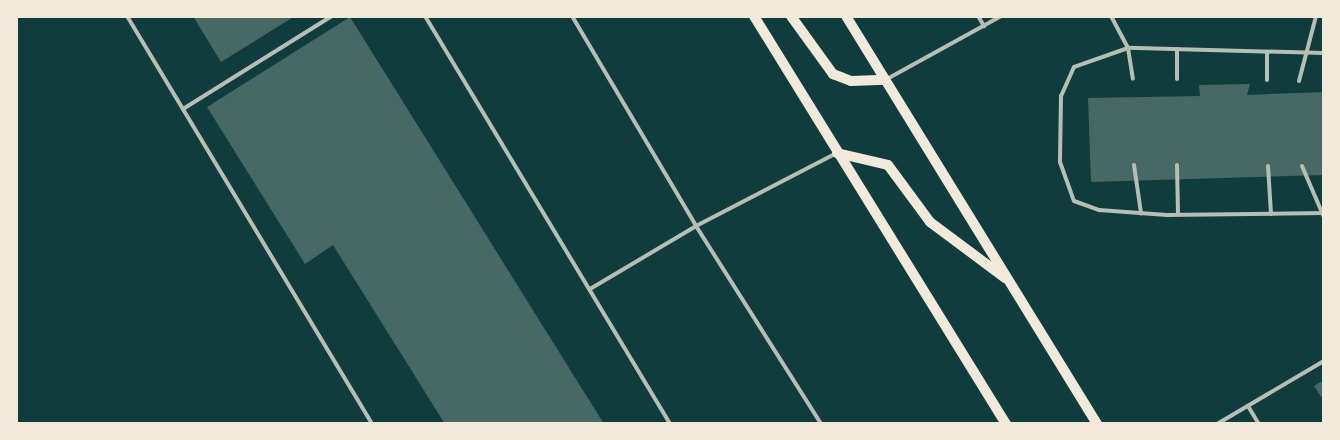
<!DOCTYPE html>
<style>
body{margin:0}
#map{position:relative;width:1340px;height:440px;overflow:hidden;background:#0f3d3e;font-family:"IBM Plex Sans",sans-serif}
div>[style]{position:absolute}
.building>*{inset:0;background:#486865}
.service>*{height:4px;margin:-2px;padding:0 2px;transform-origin:2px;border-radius:2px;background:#b8beb3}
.secondary>*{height:10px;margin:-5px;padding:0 5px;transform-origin:5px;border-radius:5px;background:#f1e9da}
span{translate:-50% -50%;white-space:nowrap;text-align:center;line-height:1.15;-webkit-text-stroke:4px #f1e9da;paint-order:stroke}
.frame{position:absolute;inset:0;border:18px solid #f1e9da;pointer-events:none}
</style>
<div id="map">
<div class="building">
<div style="clip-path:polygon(193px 16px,295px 16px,221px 62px)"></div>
<div style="clip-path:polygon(350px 17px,604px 424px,445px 424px,333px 245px,305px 264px,207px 107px)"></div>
<div style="clip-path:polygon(1250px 84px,1247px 95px,1324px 92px,1324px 175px,1091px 182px,1088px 98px,1200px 96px,1199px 85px)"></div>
<div style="clip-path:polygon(1324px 380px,1324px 401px,1314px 386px)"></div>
</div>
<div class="service">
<div style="left:127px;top:16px;width:476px;rotate:59deg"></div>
<div style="left:425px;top:16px;width:476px;rotate:59deg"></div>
<div style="left:572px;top:16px;width:244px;rotate:59.4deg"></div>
<div style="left:696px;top:226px;width:234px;rotate:57.7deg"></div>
<div style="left:978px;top:16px;width:12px;rotate:59deg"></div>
<div style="left:1111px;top:16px;width:36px;rotate:62deg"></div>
<div style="left:1128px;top:48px;width:31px;rotate:81deg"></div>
<div style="left:1267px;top:52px;width:28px;rotate:90deg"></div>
<div style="left:1324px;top:53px;width:196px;rotate:-178.5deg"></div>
<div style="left:1128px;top:48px;width:57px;rotate:160.6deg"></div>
<div style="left:1074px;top:67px;width:32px;rotate:114deg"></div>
<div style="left:1061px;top:96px;width:66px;rotate:90.9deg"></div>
<div style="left:1060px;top:162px;width:41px;rotate:70.3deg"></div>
<div style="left:1074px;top:201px;width:27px;rotate:20deg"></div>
<div style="left:1099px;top:210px;width:68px;rotate:4.2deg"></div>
<div style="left:1167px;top:215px;width:157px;rotate:-0.7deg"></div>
<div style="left:887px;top:79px;width:130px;rotate:-28.9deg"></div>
<div style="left:1177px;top:79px;width:30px;rotate:-90deg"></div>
<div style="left:1299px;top:81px;width:67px;rotate:-75.3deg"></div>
<div style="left:183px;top:109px;width:176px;rotate:-32deg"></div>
<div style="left:1134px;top:165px;width:49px;rotate:81.7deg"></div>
<div style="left:1177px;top:165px;width:49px;rotate:88.8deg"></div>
<div style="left:1268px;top:166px;width:48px;rotate:86.4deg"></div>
<div style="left:1302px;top:166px;width:56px;rotate:66.7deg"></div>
<div style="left:590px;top:289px;width:123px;rotate:-30.7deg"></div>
<div style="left:696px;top:226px;width:159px;rotate:-27.4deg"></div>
<div style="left:1248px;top:406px;width:21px;rotate:59deg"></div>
<div style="left:1217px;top:424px;width:124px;rotate:-30.5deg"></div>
</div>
<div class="secondary">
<div style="left:754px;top:16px;width:480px;rotate:58.3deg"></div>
<div style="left:791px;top:16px;width:72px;rotate:54.1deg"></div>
<div style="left:833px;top:74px;width:19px;rotate:21deg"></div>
<div style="left:851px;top:81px;width:34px;rotate:-2deg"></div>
<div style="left:846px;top:16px;width:479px;rotate:58.4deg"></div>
<div style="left:837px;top:153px;width:52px;rotate:13.2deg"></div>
<div style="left:888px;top:165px;width:71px;rotate:53.6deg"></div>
<div style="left:930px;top:222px;width:94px;rotate:36.7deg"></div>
</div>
<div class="frame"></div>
</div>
